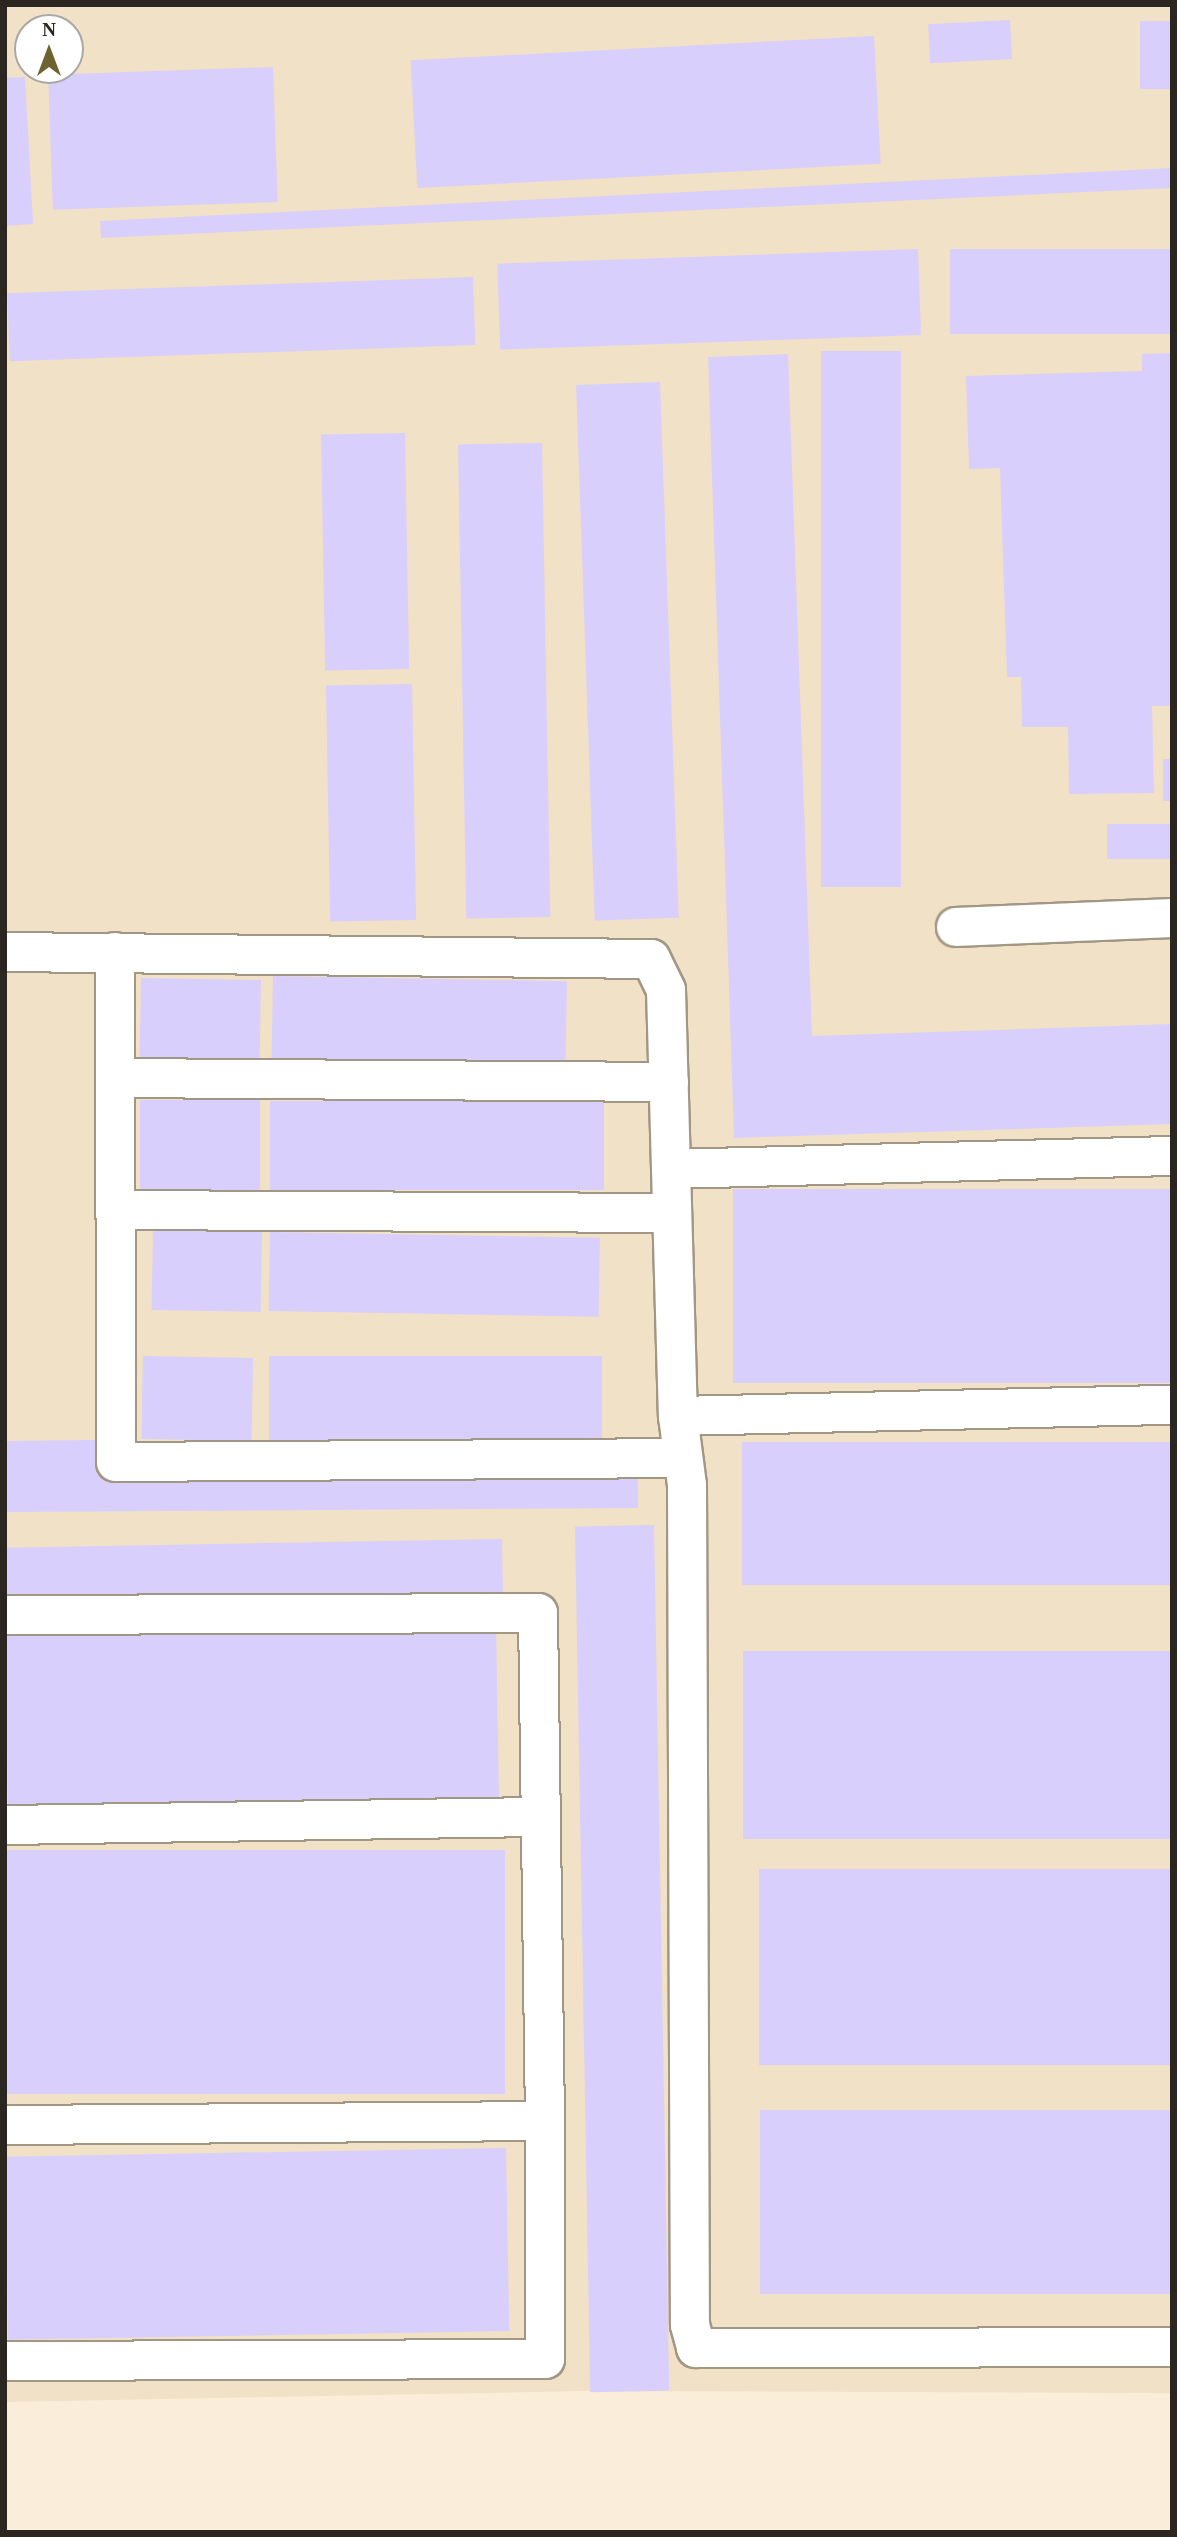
<!DOCTYPE html>
<style>
body{margin:0}
#map{position:relative;width:1177px;height:2537px;overflow:hidden;background:#faeeda;font-family:"Times New Roman",serif}
div>[style]{position:absolute}
.built>*{inset:0;background:#f1e1c6}
.building>*{inset:0;background:#d9cffc;transform-origin:0 0}
.roads{filter:drop-shadow(2px 0 #a29784) drop-shadow(-2px 0 #a29784) drop-shadow(0 2px #a29784) drop-shadow(0 -2px #a29784)}
.minor>*{height:38px;margin:-19px;padding:0 19px;transform-origin:19px;border-radius:19px;background:#fff}
span{translate:-50% -50%;white-space:nowrap;text-align:center;line-height:1.15;-webkit-text-stroke:5px #fff;paint-order:stroke}
.frame{position:absolute;inset:0;border:7px solid #2b261f;pointer-events:none}
.north{position:absolute;left:14px;top:14px;width:70px;height:70px;box-sizing:border-box;background:#fff;border:2px solid #aaa8a5;border-radius:50%;rotate:0deg;font-size:19px;font-weight:700;line-height:28px;text-align:center;color:#2b261f}
.north::after{content:'';display:block;margin:auto;width:24px;height:32px;background:#6c632f;clip-path:polygon(50% 0,100% 100%,50% 72%,0 100%)}
</style>
<div id="map">
<div class="built">
<div style="clip-path:polygon(evenodd,5px 5px,1172px 5px,1172px 2393px,584px 2391px,5px 2402px,5px 5px,28px 28px,70px 28px,70px 70px,28px 70px,28px 28px)"></div>
</div>
<div class="building">
<div style="left:1010px;top:20px;width:39px;height:82px;rotate:87deg"></div>
<div style="left:1172px;top:21px;width:68px;height:32px;rotate:90deg"></div>
<div style="left:874px;top:36px;width:128px;height:464px;rotate:87deg"></div>
<div style="left:273px;top:67px;width:135px;height:225px;rotate:88deg"></div>
<div style="clip-path:polygon(25px 77px,33px 224px,5px 226px,5px 78px)"></div>
<div style="clip-path:polygon(1172px 168px,1172px 188px,101px 238px,100px 221px)"></div>
<div style="left:918px;top:249px;width:86px;height:421px;rotate:88deg"></div>
<div style="left:1172px;top:249px;width:85px;height:222px;rotate:90deg"></div>
<div style="left:473px;top:277px;width:68px;height:466px;rotate:88deg"></div>
<div style="left:821px;top:351px;width:80px;height:536px"></div>
<div style="clip-path:polygon(1172px 353px,1172px 706px,1152px 706px,1154px 793px,1069px 794px,1068px 727px,1022px 727px,1021px 677px,1007px 677px,1000px 468px,969px 469px,966px 376px,1142px 371px,1142px 354px)"></div>
<div style="clip-path:polygon(788px 354px,812px 1036px,1172px 1024px,1172px 1124px,734px 1138px,708px 357px)"></div>
<div style="left:660px;top:382px;width:536px;height:84px;rotate:88deg"></div>
<div style="left:405px;top:433px;width:236px;height:84px;rotate:89deg"></div>
<div style="left:542px;top:443px;width:474px;height:84px;rotate:89deg"></div>
<div style="left:412px;top:684px;width:236px;height:86px;rotate:89deg"></div>
<div style="left:1163px;top:759px;width:9px;height:42px"></div>
<div style="left:1172px;top:824px;width:35px;height:65px;rotate:90deg"></div>
<div style="left:273px;top:976px;width:294px;height:85px;rotate:1deg"></div>
<div style="left:141px;top:978px;width:120px;height:84px;rotate:1deg"></div>
<div style="left:140px;top:1100px;width:120px;height:90px"></div>
<div style="left:270px;top:1101px;width:334px;height:89px"></div>
<div style="left:1172px;top:1189px;width:194px;height:439px;rotate:90deg"></div>
<div style="left:153px;top:1230px;width:109px;height:80px;rotate:1deg"></div>
<div style="left:270px;top:1232px;width:330px;height:79px;rotate:1deg"></div>
<div style="left:143px;top:1356px;width:110px;height:83px;rotate:1deg"></div>
<div style="left:269px;top:1356px;width:333px;height:84px"></div>
<div style="clip-path:polygon(96px 1440px,97px 1475px,638px 1473px,638px 1508px,5px 1512px,5px 1441px)"></div>
<div style="left:1172px;top:1442px;width:143px;height:430px;rotate:90deg"></div>
<div style="left:654px;top:1525px;width:866px;height:79px;rotate:89deg"></div>
<div style="left:502px;top:1539px;width:57px;height:497px;rotate:89deg"></div>
<div style="left:496px;top:1626px;width:173px;height:491px;rotate:89deg"></div>
<div style="left:743px;top:1651px;width:429px;height:188px"></div>
<div style="left:505px;top:1850px;width:244px;height:500px;rotate:90deg"></div>
<div style="left:1172px;top:1869px;width:196px;height:413px;rotate:90deg"></div>
<div style="left:1172px;top:2110px;width:184px;height:412px;rotate:90deg"></div>
<div style="left:506px;top:2148px;width:183px;height:501px;rotate:89deg"></div>
</div>
<div class="roads">
<div class="minor">
<div style="left:956px;top:927px;width:216px;rotate:-2.4deg"></div>
<div style="left:5px;top:952px;width:646px;rotate:0.62deg"></div>
<div style="left:651px;top:959px;width:34px;rotate:64deg"></div>
<div style="left:666px;top:990px;width:426px;rotate:88.4deg"></div>
<div style="left:678px;top:1416px;width:70px;rotate:82.6deg"></div>
<div style="left:687px;top:1485px;width:840px;rotate:89.8deg"></div>
<div style="left:690px;top:2325px;width:24px;rotate:75deg"></div>
<div style="left:696px;top:2348px;width:476px;rotate:-0.1deg"></div>
<div style="left:115px;top:952px;width:510px;rotate:89.89deg"></div>
<div style="left:116px;top:1462px;width:567px;rotate:-0.4deg"></div>
<div style="left:115px;top:1078px;width:554px;rotate:0.41deg"></div>
<div style="left:671px;top:1169px;width:501px;rotate:-1.49deg"></div>
<div style="left:115px;top:1210px;width:557px;rotate:0.31deg"></div>
<div style="left:678px;top:1416px;width:494px;rotate:-1.3deg"></div>
<div style="left:5px;top:1615px;width:533px;rotate:-0.21deg"></div>
<div style="left:538px;top:1613px;width:508px;rotate:89.21deg"></div>
<div style="left:5px;top:1825px;width:536px;rotate:-0.86deg"></div>
<div style="left:5px;top:2125px;width:540px;rotate:-0.42deg"></div>
<div style="left:545px;top:2121px;width:238px;rotate:90deg"></div>
<div style="left:545px;top:2359px;width:540px;rotate:179.79deg"></div>
</div>
</div>
<div class="frame"></div>
<div class="north">N</div>
</div>
